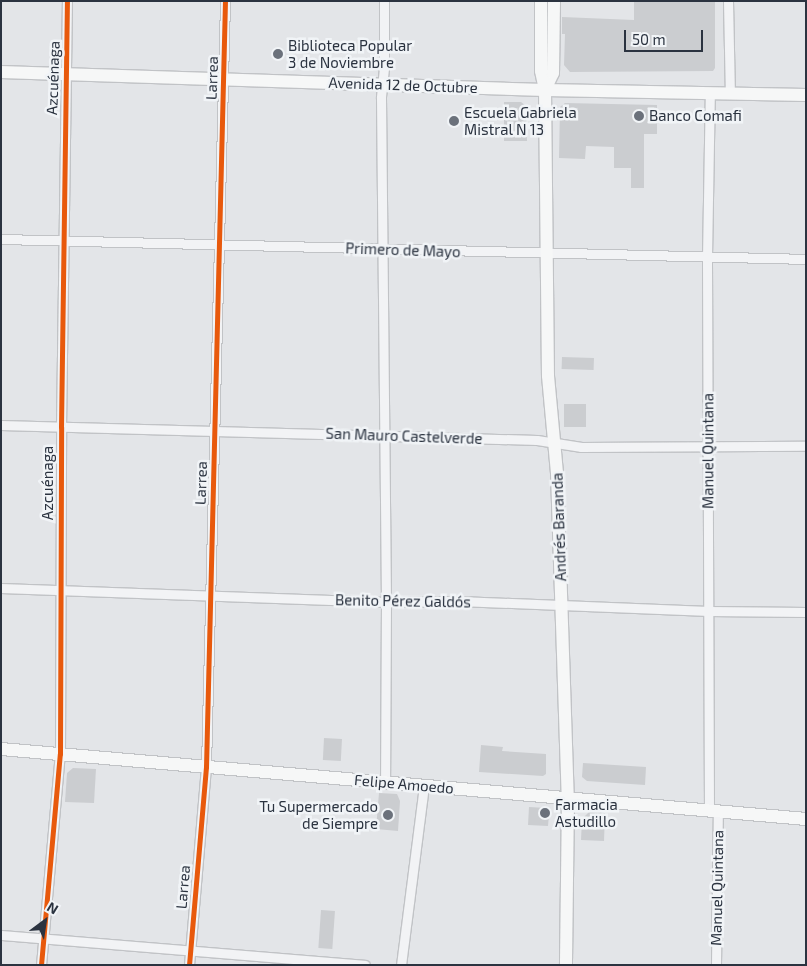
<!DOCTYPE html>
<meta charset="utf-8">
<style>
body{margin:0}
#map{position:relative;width:807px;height:966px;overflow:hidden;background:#e3e5e8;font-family:"Exo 2",sans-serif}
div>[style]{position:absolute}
.building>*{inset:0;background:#cbcdd0;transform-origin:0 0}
.roads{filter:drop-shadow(1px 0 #c1c3c6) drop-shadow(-1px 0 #c1c3c6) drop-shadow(0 1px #c1c3c6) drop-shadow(0 -1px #c1c3c6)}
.street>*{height:9px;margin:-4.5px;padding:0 4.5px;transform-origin:4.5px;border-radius:4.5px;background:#f2f3f5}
.secondary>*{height:12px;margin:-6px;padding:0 6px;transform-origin:6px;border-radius:6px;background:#f6f7f7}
.cycleway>*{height:5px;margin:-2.5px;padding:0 2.5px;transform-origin:2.5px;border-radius:2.5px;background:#e8590c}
.dots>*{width:14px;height:14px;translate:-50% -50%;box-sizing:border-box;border:2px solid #f1f4f7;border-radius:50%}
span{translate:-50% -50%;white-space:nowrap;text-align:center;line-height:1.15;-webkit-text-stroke:5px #f1f4f7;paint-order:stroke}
.poi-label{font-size:15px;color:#2b3340}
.left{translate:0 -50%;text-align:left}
.right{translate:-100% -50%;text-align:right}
.street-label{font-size:15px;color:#2b3340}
.frame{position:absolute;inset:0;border:2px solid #2b3340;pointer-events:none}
.north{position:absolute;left:20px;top:896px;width:50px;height:50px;-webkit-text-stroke:4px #f1f4f7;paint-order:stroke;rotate:31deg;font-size:14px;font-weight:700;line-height:20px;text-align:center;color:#2b3340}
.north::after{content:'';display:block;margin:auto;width:18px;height:22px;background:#2b3340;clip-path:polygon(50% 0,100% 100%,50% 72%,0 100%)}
.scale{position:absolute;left:624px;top:30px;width:79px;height:22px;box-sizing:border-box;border:2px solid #2b3340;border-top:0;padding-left:6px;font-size:15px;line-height:18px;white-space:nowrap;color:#2b3340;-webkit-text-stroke:4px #f1f4f7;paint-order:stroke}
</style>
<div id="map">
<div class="building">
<div style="clip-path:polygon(634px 1px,715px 2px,715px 68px,713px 71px,570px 72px,564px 65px,565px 34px,562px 34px,562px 17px,634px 20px)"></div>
<div style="clip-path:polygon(504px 102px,521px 102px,526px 106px,527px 141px,504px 141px)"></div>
<div style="clip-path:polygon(565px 103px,657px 105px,657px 134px,644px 134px,644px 188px,631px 188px,631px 168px,614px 168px,614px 147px,586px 146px,585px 159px,559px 158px,560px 107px)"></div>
<div style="left:562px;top:357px;width:32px;height:12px;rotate:2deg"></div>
<div style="left:564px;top:404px;width:22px;height:23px"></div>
<div style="left:324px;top:738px;width:18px;height:22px;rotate:3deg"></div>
<div style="clip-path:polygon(481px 745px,503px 747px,502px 751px,546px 754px,546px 774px,543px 776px,479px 772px)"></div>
<div style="clip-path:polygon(583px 763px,646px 767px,645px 785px,587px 781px,582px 777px)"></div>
<div style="clip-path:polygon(73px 768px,96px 769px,94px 803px,65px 802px,67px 773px)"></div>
<div style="clip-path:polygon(379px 793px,397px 794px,400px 801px,398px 831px,376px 829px)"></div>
<div style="clip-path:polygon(529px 807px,546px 808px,549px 814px,548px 826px,528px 825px)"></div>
<div style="clip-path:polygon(589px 812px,605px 813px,604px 841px,581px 840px,582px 819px)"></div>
<div style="left:321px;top:910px;width:14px;height:38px;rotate:4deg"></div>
</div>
<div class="roads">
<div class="street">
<div style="left:384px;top:1px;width:67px;rotate:90deg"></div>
<div style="left:384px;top:68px;width:30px;rotate:96deg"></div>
<div style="left:381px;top:98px;width:504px;rotate:89.43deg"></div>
<div style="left:386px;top:602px;width:180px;rotate:90.3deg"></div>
<div style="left:728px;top:1px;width:92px;rotate:88.8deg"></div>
<div style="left:1px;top:239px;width:805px;rotate:1.42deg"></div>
<div style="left:1px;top:425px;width:536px;rotate:1.6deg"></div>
<div style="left:537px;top:440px;width:45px;rotate:9deg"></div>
<div style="left:581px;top:447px;width:225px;rotate:-0.3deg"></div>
<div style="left:1px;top:588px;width:385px;rotate:2.1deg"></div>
<div style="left:386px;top:602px;width:73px;rotate:-0.8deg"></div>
<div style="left:459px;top:601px;width:250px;rotate:2.3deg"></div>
<div style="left:709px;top:611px;width:97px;rotate:0.6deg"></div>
<div style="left:709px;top:809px;width:552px;rotate:-90.21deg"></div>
<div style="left:707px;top:257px;width:164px;rotate:-89deg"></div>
<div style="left:1px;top:935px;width:365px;rotate:4.7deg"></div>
<div style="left:41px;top:965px;width:212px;rotate:-84.9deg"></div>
<div style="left:60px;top:754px;width:327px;rotate:-89.8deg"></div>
<div style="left:61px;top:427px;width:426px;rotate:-89.2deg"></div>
<div style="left:189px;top:965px;width:199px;rotate:-85.1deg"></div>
<div style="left:206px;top:767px;width:766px;rotate:-88.58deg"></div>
<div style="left:401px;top:965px;width:180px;rotate:-82.7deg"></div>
<div style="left:716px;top:965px;width:154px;rotate:-89.3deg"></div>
</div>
<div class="secondary">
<div style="left:541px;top:1px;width:70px;rotate:90deg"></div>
<div style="left:541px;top:71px;width:19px;rotate:78deg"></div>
<div style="left:545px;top:90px;width:286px;rotate:89.4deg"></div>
<div style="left:548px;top:376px;width:97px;rotate:84.7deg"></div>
<div style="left:557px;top:473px;width:325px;rotate:88.1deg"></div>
<div style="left:568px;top:798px;width:167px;rotate:90.7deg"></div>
<div style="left:1px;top:72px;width:544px;rotate:1.9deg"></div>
<div style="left:545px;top:90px;width:261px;rotate:1.1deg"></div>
<div style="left:545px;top:90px;width:19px;rotate:-65deg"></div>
<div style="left:553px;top:73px;width:72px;rotate:-89.2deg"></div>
<div style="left:1px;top:749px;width:808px;rotate:4.97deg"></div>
</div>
</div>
<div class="cycleway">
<div style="left:41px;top:965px;width:212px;rotate:-84.9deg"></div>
<div style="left:60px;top:754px;width:327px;rotate:-89.8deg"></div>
<div style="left:61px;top:427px;width:426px;rotate:-89.2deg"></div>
<div style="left:189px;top:965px;width:199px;rotate:-85.1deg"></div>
<div style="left:206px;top:767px;width:766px;rotate:-88.58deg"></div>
</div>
<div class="dots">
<div style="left:278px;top:54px;background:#6b717b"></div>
<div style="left:639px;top:116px;background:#6b717b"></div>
<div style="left:454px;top:121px;background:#6b717b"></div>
<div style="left:545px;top:813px;background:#6b717b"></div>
<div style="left:388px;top:815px;background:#6b717b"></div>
</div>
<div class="poi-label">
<span class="left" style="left:288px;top:54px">Biblioteca Popular<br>3 de Noviembre</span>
<span class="left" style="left:464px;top:121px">Escuela Gabriela<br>Mistral N 13</span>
<span class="left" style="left:649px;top:116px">Banco Comafi</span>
<span class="left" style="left:555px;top:813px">Farmacia<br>Astudillo</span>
<span class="right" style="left:378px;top:815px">Tu Supermercado<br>de Siempre</span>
</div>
<div class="street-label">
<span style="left:53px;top:78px;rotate:-88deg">Azcuénaga</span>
<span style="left:212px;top:78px;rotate:-88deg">Larrea</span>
<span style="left:403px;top:85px;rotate:2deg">Avenida 12 de Octubre</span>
<span style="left:403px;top:250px;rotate:2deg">Primero de Mayo</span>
<span style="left:404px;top:436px;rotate:2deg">San Mauro Castelverde</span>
<span style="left:708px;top:451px;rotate:-90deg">Manuel Quintana</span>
<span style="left:48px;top:483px;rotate:-90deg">Azcuénaga</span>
<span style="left:201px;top:483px;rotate:-88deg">Larrea</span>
<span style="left:559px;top:527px;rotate:-92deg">Andrés Baranda</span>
<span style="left:403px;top:601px;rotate:1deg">Benito Pérez Galdós</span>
<span style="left:404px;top:784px;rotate:5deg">Felipe Amoedo</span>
<span style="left:183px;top:887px;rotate:-85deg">Larrea</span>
<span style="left:717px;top:888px;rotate:-89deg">Manuel Quintana</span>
</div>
<div class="frame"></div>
<div class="north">N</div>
<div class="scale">50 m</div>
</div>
